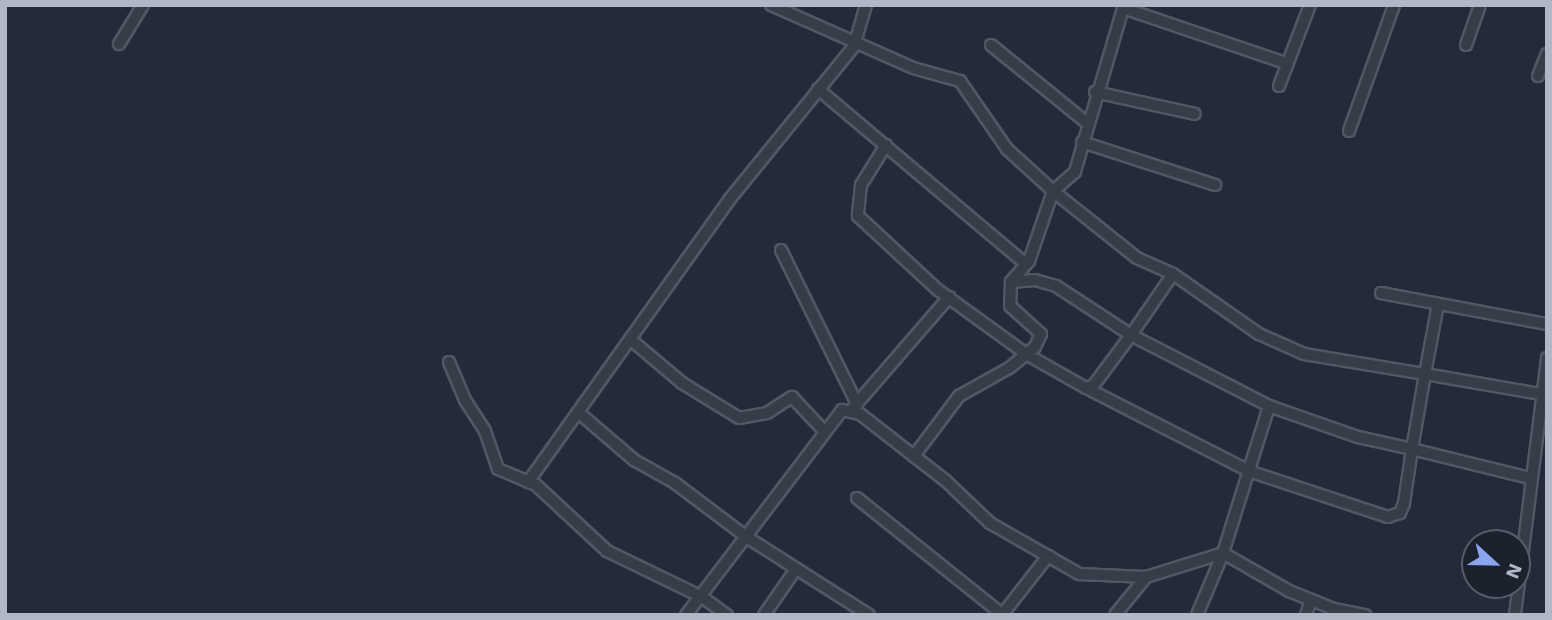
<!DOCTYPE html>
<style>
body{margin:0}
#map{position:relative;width:1552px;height:620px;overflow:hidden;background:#232a39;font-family:"Work Sans",sans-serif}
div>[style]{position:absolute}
.roads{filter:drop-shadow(2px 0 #525764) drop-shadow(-2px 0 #525764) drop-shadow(0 2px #525764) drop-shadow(0 -2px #525764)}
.street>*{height:10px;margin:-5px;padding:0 5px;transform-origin:5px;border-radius:5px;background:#373c49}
span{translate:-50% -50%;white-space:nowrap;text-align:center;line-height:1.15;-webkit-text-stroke:7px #1c212e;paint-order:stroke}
.frame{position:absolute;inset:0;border:7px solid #b2b7c5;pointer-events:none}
.north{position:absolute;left:1461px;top:529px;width:70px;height:70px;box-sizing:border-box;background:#1c212e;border:2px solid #585d6a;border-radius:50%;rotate:112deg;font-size:19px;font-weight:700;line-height:28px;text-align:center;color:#b2b7c5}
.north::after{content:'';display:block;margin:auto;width:24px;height:32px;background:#8ba5f1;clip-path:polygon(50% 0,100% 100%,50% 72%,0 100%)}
</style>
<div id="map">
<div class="roads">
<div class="street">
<div style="left:771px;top:5px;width:155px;rotate:23.9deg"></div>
<div style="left:913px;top:68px;width:49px;rotate:15.5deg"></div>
<div style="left:960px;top:81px;width:83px;rotate:55.3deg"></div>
<div style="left:1007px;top:149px;width:62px;rotate:42.4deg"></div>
<div style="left:1053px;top:191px;width:74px;rotate:108.9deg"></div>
<div style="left:1029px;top:261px;width:28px;rotate:131deg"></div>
<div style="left:1011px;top:282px;width:24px;rotate:92deg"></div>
<div style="left:1010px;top:306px;width:42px;rotate:42.1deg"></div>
<div style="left:1041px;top:334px;width:14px;rotate:115deg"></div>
<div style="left:1035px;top:347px;width:33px;rotate:141deg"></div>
<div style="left:1009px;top:368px;width:57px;rotate:150.8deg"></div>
<div style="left:959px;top:396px;width:75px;rotate:126.9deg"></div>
<div style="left:1124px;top:5px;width:174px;rotate:106.4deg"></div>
<div style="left:1075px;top:172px;width:29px;rotate:139deg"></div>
<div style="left:1053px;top:191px;width:107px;rotate:38.6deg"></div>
<div style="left:1137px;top:258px;width:39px;rotate:24deg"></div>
<div style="left:1173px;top:274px;width:105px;rotate:34.9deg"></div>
<div style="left:1259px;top:334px;width:49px;rotate:24deg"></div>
<div style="left:1304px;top:354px;width:123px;rotate:9.4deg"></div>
<div style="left:1425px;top:374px;width:76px;rotate:99.8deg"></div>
<div style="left:1412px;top:449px;width:122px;rotate:13.8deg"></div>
<div style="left:1123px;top:8px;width:174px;rotate:18.7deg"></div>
<div style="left:119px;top:44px;width:46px;rotate:-58.4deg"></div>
<div style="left:991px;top:45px;width:124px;rotate:39.1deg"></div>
<div style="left:1466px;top:45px;width:42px;rotate:-70.7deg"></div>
<div style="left:1538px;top:76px;width:24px;rotate:-68deg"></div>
<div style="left:1279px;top:86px;width:87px;rotate:-69.1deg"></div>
<div style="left:818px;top:89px;width:272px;rotate:40.1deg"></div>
<div style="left:1095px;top:92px;width:102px;rotate:12.4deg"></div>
<div style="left:1349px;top:131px;width:134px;rotate:-70.3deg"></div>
<div style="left:1082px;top:142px;width:140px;rotate:17.9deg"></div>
<div style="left:886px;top:145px;width:47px;rotate:122deg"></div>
<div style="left:861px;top:185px;width:31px;rotate:96deg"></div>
<div style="left:858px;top:216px;width:109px;rotate:42.8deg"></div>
<div style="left:938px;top:290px;width:109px;rotate:36deg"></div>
<div style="left:1026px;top:354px;width:69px;rotate:29.5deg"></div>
<div style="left:1086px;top:388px;width:7px;rotate:-16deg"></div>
<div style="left:1093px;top:386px;width:64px;rotate:-53.3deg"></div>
<div style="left:1131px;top:335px;width:155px;rotate:27.2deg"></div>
<div style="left:1269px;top:406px;width:94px;rotate:19.2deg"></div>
<div style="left:1358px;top:437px;width:55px;rotate:12.5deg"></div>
<div style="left:1412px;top:449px;width:55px;rotate:98.4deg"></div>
<div style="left:1404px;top:503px;width:11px;rotate:112deg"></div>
<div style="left:1400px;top:513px;width:13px;rotate:162deg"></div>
<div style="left:1388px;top:517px;width:146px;rotate:-161.7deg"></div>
<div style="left:1249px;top:471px;width:183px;rotate:-153deg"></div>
<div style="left:781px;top:250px;width:172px;rotate:63.7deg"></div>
<div style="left:1011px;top:282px;width:24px;rotate:-5deg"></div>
<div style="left:1035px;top:280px;width:22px;rotate:16deg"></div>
<div style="left:1056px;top:286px;width:90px;rotate:33.2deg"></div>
<div style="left:1131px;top:335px;width:74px;rotate:-55.5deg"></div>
<div style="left:1381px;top:293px;width:169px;rotate:10.6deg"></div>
<div style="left:1438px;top:304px;width:71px;rotate:100.5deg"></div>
<div style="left:1425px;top:374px;width:124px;rotate:9.8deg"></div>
<div style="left:630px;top:339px;width:68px;rotate:40.2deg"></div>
<div style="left:682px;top:383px;width:67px;rotate:31.6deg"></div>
<div style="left:739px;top:418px;width:28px;rotate:-10deg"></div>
<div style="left:767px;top:413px;width:30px;rotate:-33deg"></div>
<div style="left:792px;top:397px;width:48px;rotate:46.7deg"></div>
<div style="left:449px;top:362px;width:41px;rotate:67.2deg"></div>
<div style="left:465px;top:400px;width:37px;rotate:57deg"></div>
<div style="left:485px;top:431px;width:40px;rotate:71.1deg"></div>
<div style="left:498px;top:469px;width:41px;rotate:22.8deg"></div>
<div style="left:536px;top:485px;width:97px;rotate:42.9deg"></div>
<div style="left:607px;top:551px;width:106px;rotate:25.8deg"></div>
<div style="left:702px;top:597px;width:31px;rotate:36deg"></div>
<div style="left:853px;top:408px;width:147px;rotate:-49.1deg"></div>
<div style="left:578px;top:412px;width:74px;rotate:40.6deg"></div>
<div style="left:634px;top:460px;width:47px;rotate:29.3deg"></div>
<div style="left:675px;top:483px;width:88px;rotate:37.1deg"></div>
<div style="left:745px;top:536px;width:147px;rotate:32.5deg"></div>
<div style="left:528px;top:482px;width:346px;rotate:-54.5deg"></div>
<div style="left:729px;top:200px;width:198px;rotate:-50.9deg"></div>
<div style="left:854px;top:46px;width:43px;rotate:-73.7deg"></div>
<div style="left:857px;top:498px;width:186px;rotate:38.7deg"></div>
<div style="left:686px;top:615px;width:258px;rotate:-52.7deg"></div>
<div style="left:842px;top:410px;width:18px;rotate:13deg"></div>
<div style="left:860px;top:414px;width:109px;rotate:37.9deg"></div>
<div style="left:946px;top:481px;width:61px;rotate:43.7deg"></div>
<div style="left:990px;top:523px;width:103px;rotate:29.8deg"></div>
<div style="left:1079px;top:574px;width:67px;rotate:2.6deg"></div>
<div style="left:1146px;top:577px;width:81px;rotate:-17.3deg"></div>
<div style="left:1223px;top:553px;width:76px;rotate:29.9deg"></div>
<div style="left:1289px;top:591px;width:48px;rotate:21.8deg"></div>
<div style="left:1334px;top:609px;width:32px;rotate:11deg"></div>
<div style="left:764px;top:615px;width:56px;rotate:-55.2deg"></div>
<div style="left:1002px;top:615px;width:75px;rotate:-52.1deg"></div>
<div style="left:1115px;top:615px;width:49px;rotate:-50.8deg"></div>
<div style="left:1197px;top:615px;width:67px;rotate:-67.2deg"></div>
<div style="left:1223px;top:553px;width:154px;rotate:-72.6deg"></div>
<div style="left:1306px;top:615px;width:16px;rotate:-72deg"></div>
<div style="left:1515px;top:615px;width:259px;rotate:-82.9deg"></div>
</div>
</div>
<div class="frame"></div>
<div class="north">N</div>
</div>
